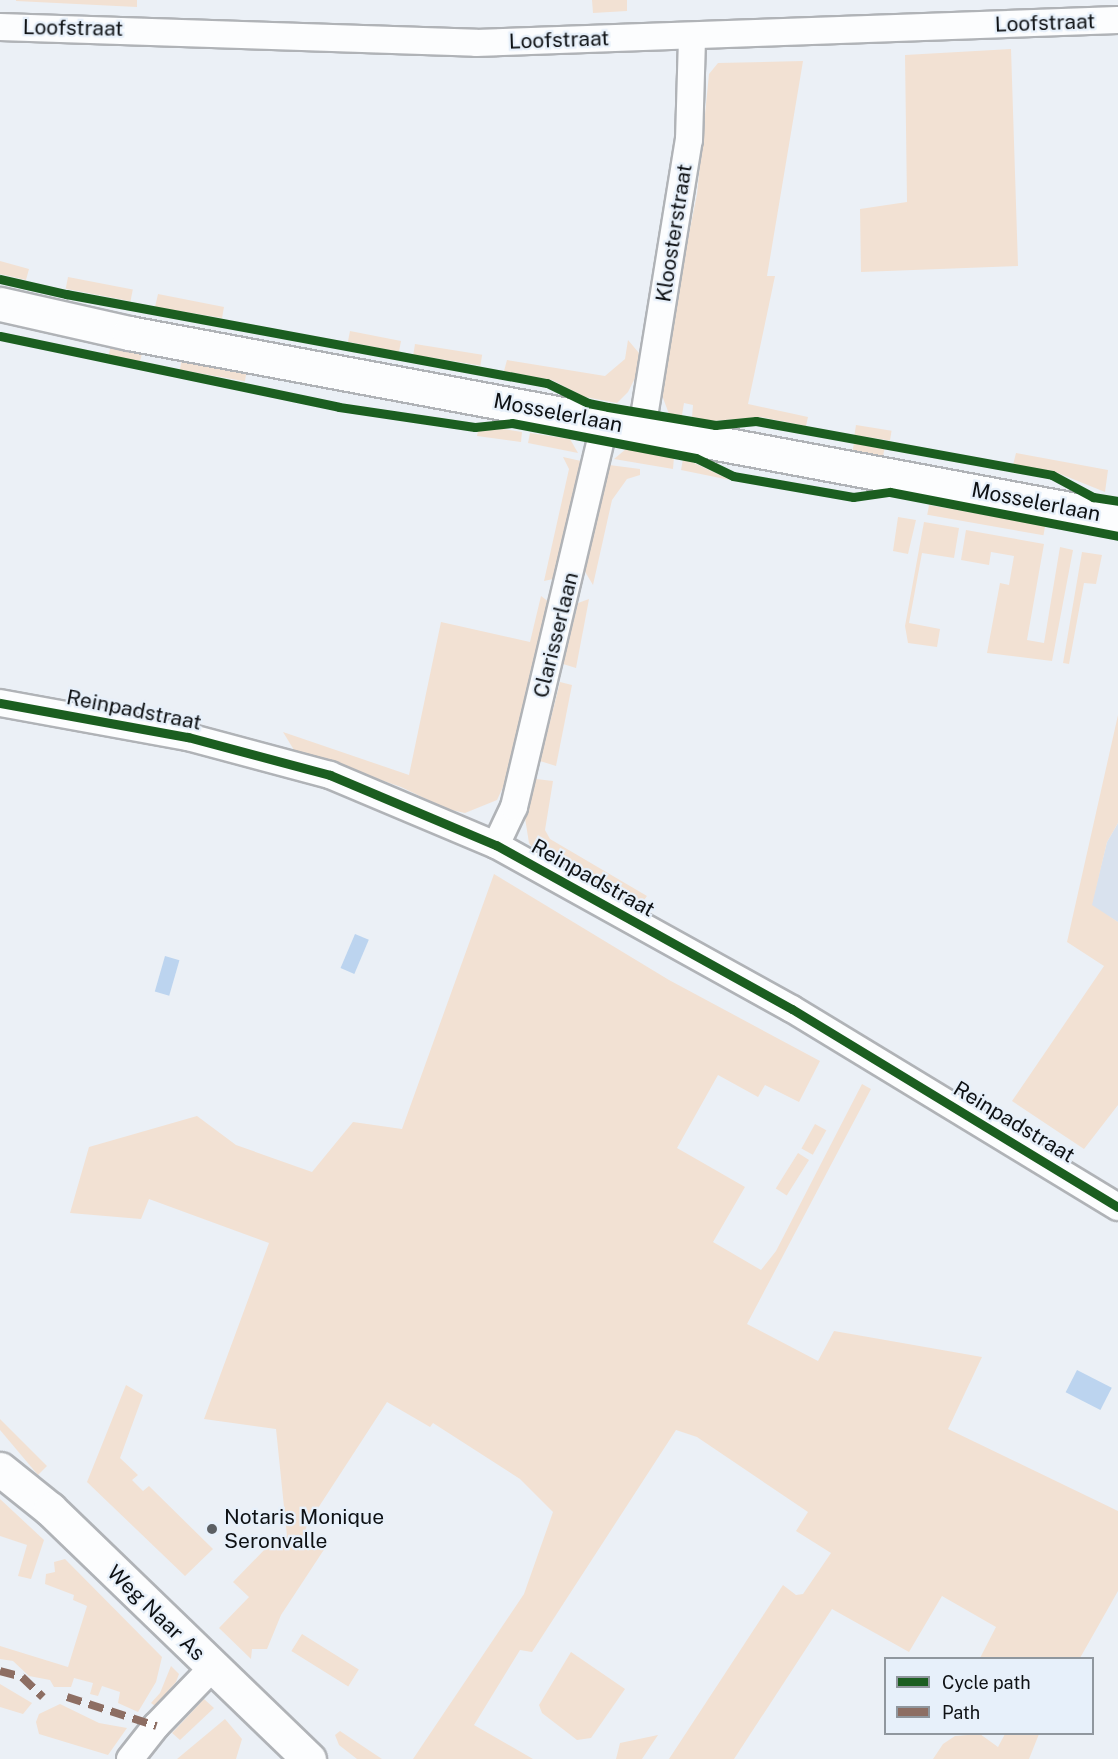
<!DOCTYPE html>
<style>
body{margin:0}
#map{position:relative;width:1118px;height:1759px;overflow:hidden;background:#ebf0f6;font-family:"Public Sans",sans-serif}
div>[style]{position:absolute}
.built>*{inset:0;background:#d9e2ee}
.green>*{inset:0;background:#f2e1d3;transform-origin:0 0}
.water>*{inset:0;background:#bcd4ef;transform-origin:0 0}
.roads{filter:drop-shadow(2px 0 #b0b3b7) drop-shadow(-2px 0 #b0b3b7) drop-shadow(0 2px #b0b3b7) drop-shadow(0 -2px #b0b3b7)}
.street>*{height:26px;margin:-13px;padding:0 13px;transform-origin:13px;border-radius:13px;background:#fcfdfe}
.secondary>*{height:33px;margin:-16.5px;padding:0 16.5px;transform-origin:16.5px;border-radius:16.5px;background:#fcfdfe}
.quiet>*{height:8px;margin-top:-4px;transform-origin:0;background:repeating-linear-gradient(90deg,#8d6e63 0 15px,transparent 0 23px)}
.cycleway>*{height:9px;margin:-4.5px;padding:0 4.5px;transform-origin:4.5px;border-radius:4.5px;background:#1b5e20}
.dots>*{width:16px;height:16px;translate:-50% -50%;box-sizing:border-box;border:3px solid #e7f0fa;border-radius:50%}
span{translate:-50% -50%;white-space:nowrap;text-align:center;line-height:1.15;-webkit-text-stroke:4.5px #e7f0fa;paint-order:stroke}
.street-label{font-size:21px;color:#0e1114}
.poi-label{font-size:21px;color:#0e1114}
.left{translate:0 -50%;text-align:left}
.legend{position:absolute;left:884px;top:1657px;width:210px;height:78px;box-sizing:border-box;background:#e7f0fa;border:2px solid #90979e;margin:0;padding:8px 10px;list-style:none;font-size:18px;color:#0e1114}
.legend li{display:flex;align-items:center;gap:12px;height:30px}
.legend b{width:30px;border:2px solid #90979e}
</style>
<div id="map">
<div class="built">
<div style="clip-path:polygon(1118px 823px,1118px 922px,1091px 906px,1107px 842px)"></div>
</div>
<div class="green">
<div style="clip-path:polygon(16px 0,137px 0,137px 7px,16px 1px)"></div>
<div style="clip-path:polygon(592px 0,627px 0,627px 11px,593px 13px)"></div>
<div style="clip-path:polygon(1011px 49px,1018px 266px,861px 272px,860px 209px,907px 202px,905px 55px)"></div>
<div style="clip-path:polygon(803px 61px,767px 276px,775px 276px,748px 404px,808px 417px,806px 426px,761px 417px,712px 421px,692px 417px,693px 405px,684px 403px,682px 415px,669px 414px,660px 390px,662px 368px,697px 194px,709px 74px,718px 63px)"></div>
<div style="clip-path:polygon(0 261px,29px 269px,26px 280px,0 274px)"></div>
<div style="left:68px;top:277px;width:66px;height:12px;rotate:11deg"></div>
<div style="clip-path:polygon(158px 294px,224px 307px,222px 318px,155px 307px)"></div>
<div style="left:350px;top:331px;width:52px;height:11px;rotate:11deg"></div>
<div style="clip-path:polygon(628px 340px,639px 353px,636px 376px,628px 392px,617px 403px,585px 397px,552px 380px,504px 371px,507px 360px,605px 376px,625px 359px)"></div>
<div style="left:415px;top:344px;width:68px;height:11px;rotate:9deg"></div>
<div style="left:111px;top:345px;width:32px;height:11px;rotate:13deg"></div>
<div style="left:182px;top:358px;width:66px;height:12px;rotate:10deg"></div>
<div style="left:856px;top:425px;width:36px;height:10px;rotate:9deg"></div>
<div style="clip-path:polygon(503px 429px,522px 432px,521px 442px,477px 436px,478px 431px)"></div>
<div style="clip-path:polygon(530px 433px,570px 439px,578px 453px,528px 443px)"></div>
<div style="left:854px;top:443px;width:31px;height:13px;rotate:11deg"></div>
<div style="clip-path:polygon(626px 449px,674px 457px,673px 469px,614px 459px)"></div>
<div style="clip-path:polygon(1016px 453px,1108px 470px,1105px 492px,1053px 471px,1013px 465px)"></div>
<div style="clip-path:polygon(563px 457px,581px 461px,578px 488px,558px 573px,553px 579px,544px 581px,569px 469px)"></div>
<div style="clip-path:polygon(683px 459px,688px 460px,730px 480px,681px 470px)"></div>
<div style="clip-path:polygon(609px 465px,640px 469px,640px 475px,627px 479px,612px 500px,593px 585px,584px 570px)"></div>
<div style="left:929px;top:505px;width:118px;height:10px;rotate:10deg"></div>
<div style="clip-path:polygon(898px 517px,916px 520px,908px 554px,893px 551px)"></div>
<div style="clip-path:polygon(924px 522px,959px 528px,954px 558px,922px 553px,909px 623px,940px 629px,937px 647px,908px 643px,905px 626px)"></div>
<div style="clip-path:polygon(966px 530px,1044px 544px,1027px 640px,1044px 643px,1060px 547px,1073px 550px,1052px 661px,987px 653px,1000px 583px,1009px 585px,1014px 556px,991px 552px,989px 565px,961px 560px)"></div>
<div style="clip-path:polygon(1082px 552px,1102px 555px,1096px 584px,1084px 583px,1069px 664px,1063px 663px)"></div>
<div style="clip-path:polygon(541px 596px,549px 602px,510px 772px,497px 800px,465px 813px,447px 809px,401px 787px,294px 750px,283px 732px,409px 775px,441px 622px,530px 642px)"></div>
<div style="clip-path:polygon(589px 599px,576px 668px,563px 664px,578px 603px)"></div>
<div style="clip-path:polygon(560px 682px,572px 685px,556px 766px,540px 761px)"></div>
<div style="clip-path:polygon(1118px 715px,1118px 823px,1107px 842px,1092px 905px,1118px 922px,1118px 1105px,1084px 1149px,1012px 1101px,1104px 966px,1067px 942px)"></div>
<div style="clip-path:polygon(536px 779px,553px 781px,545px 830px,550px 839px,647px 896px,637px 910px,540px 858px,529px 843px,525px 818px)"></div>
<div style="clip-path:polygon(494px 874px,669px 980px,820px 1061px,799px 1102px,765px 1085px,758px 1097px,718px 1075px,677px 1148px,745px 1187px,713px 1242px,761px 1270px,776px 1251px,862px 1084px,871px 1089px,747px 1324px,818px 1361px,834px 1331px,982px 1357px,948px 1429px,1118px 1511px,1118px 1591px,1080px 1658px,980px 1658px,996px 1627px,942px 1596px,909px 1652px,832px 1609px,734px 1759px,669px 1759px,783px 1585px,796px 1595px,803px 1594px,831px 1553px,796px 1531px,808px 1512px,697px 1437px,676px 1430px,532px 1652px,520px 1650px,474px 1725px,533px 1759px,413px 1759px,524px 1594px,553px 1512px,520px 1479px,433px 1423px,430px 1427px,387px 1402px,307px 1525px,305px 1531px,327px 1545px,281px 1615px,267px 1649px,252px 1649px,251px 1659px,219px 1628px,249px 1597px,233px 1582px,267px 1547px,287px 1536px,276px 1429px,204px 1419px,269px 1243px,149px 1199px,141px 1219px,70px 1213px,89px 1147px,197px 1116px,236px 1145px,312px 1172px,353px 1122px,402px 1129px)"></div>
<div style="left:815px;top:1124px;width:13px;height:28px;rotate:29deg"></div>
<div style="left:798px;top:1153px;width:13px;height:42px;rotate:32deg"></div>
<div style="clip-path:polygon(126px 1385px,143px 1395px,120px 1458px,138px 1475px,132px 1480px,143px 1491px,149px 1486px,213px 1549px,185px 1576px,87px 1482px)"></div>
<div style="clip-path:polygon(0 1419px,47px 1466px,38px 1475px,0 1430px)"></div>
<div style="clip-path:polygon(0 1499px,44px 1540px,31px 1579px,18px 1576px,27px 1545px,0 1536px)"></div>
<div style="clip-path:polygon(65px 1559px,162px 1657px,156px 1682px,138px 1712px,118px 1703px,120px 1692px,102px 1686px,98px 1696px,90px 1694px,93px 1683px,74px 1678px,71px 1687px,54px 1687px,50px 1680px,29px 1676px,13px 1661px,0 1659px,0 1646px,68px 1667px,87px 1606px,73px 1600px,74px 1595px,45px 1584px,46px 1574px,55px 1572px,54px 1562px)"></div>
<div style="left:302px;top:1634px;width:67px;height:20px;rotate:32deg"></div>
<div style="clip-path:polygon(571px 1652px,625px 1689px,591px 1738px,577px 1740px,542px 1713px,539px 1705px)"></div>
<div style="clip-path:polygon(171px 1666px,179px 1674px,176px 1682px,155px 1706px,151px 1703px,160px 1693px)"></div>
<div style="clip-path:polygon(0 1684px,32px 1703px,23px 1714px,0 1707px)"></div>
<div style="clip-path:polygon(204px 1699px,214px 1708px,180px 1740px,172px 1733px)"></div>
<div style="clip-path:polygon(60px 1704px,99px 1723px,127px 1728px,108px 1755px,39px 1734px,36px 1722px,39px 1714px)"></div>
<div style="clip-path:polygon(225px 1719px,242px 1739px,236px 1759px,177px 1759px)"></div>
<div style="clip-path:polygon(340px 1731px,382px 1759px,357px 1759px,339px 1745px,335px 1735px)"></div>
<div style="clip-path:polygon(980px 1734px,998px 1747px,1005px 1734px,1039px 1734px,1029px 1759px,933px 1759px,943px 1744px,955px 1736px)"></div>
<div style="clip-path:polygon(658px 1735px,642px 1759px,616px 1759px,620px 1743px)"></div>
</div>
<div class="water">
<div style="left:355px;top:934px;width:15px;height:37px;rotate:23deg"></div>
<div style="left:165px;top:956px;width:15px;height:37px;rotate:16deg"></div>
<div style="left:1077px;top:1370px;width:39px;height:25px;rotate:27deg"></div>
</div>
<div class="roads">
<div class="street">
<div style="left:0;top:27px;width:476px;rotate:1.9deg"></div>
<div style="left:476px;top:43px;width:642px;rotate:-2.05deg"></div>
<div style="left:642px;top:429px;width:293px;rotate:-80.8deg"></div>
<div style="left:689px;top:140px;width:104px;rotate:-88.3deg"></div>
<div style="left:0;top:703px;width:191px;rotate:10.3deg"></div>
<div style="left:188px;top:737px;width:147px;rotate:15deg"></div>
<div style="left:330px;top:775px;width:180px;rotate:22.9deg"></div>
<div style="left:496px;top:845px;width:338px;rotate:29deg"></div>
<div style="left:792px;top:1009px;width:381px;rotate:31.3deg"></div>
<div style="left:496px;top:845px;width:42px;rotate:-64.7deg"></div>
<div style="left:514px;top:807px;width:396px;rotate:-76.7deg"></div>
<div style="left:130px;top:1759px;width:42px;rotate:-51.8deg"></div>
<div style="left:156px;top:1726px;width:81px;rotate:-46deg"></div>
</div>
<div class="secondary">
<div style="left:0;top:304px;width:132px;rotate:12.7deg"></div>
<div style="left:129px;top:333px;width:1006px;rotate:10.6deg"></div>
<div style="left:0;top:1469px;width:64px;rotate:38.7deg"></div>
<div style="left:50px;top:1509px;width:360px;rotate:44deg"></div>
</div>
</div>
<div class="quiet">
<div style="left:0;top:1671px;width:23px;rotate:15deg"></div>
<div style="left:22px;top:1677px;width:29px;rotate:44deg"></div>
<div style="left:67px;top:1697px;width:94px;rotate:18deg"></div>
</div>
<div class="cycleway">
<div style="left:0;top:279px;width:68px;rotate:12.8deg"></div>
<div style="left:66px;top:294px;width:489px;rotate:10.5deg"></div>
<div style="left:547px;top:383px;width:46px;rotate:26deg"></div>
<div style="left:588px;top:403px;width:20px;rotate:11deg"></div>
<div style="left:608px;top:407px;width:109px;rotate:9.5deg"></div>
<div style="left:715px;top:425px;width:41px;rotate:-5.6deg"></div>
<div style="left:756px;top:421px;width:301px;rotate:10.3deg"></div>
<div style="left:1052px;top:475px;width:47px;rotate:28.2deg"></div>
<div style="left:1093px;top:497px;width:25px;rotate:9deg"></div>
<div style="left:0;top:336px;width:346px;rotate:11.8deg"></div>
<div style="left:339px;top:407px;width:137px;rotate:8.4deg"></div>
<div style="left:475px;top:427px;width:37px;rotate:-6deg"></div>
<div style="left:512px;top:423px;width:187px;rotate:10.8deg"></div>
<div style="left:696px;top:458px;width:41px;rotate:25.9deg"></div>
<div style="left:733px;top:476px;width:122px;rotate:9.9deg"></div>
<div style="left:853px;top:497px;width:37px;rotate:-8deg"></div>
<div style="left:890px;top:492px;width:232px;rotate:10.9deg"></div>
<div style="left:0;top:703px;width:191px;rotate:10.3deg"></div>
<div style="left:188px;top:737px;width:147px;rotate:15deg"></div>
<div style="left:330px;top:775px;width:180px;rotate:22.9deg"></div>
<div style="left:496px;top:845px;width:338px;rotate:29deg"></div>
<div style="left:792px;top:1009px;width:381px;rotate:31.3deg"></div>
</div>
<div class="dots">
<div style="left:212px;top:1529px;background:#5b5f63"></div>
</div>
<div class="street-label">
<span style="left:1045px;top:23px;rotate:-2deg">Loofstraat</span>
<span style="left:73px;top:28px;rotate:1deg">Loofstraat</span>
<span style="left:559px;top:40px;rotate:-2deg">Loofstraat</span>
<span style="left:674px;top:233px;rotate:-81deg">Kloosterstraat</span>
<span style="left:558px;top:413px;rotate:11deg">Mosselerlaan</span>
<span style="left:1036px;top:502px;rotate:11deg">Mosselerlaan</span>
<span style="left:556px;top:635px;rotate:-76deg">Clarisserlaan</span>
<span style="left:134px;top:710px;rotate:11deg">Reinpadstraat</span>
<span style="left:593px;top:878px;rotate:29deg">Reinpadstraat</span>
<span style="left:1014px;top:1122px;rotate:31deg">Reinpadstraat</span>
<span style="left:156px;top:1613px;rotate:44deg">Weg Naar As</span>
</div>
<div class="poi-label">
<span class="left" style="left:224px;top:1529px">Notaris Monique<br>Seronvalle</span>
</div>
<ul class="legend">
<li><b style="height:8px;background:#1b5e20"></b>Cycle path</li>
<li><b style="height:8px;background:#8d6e63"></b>Path</li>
</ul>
</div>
